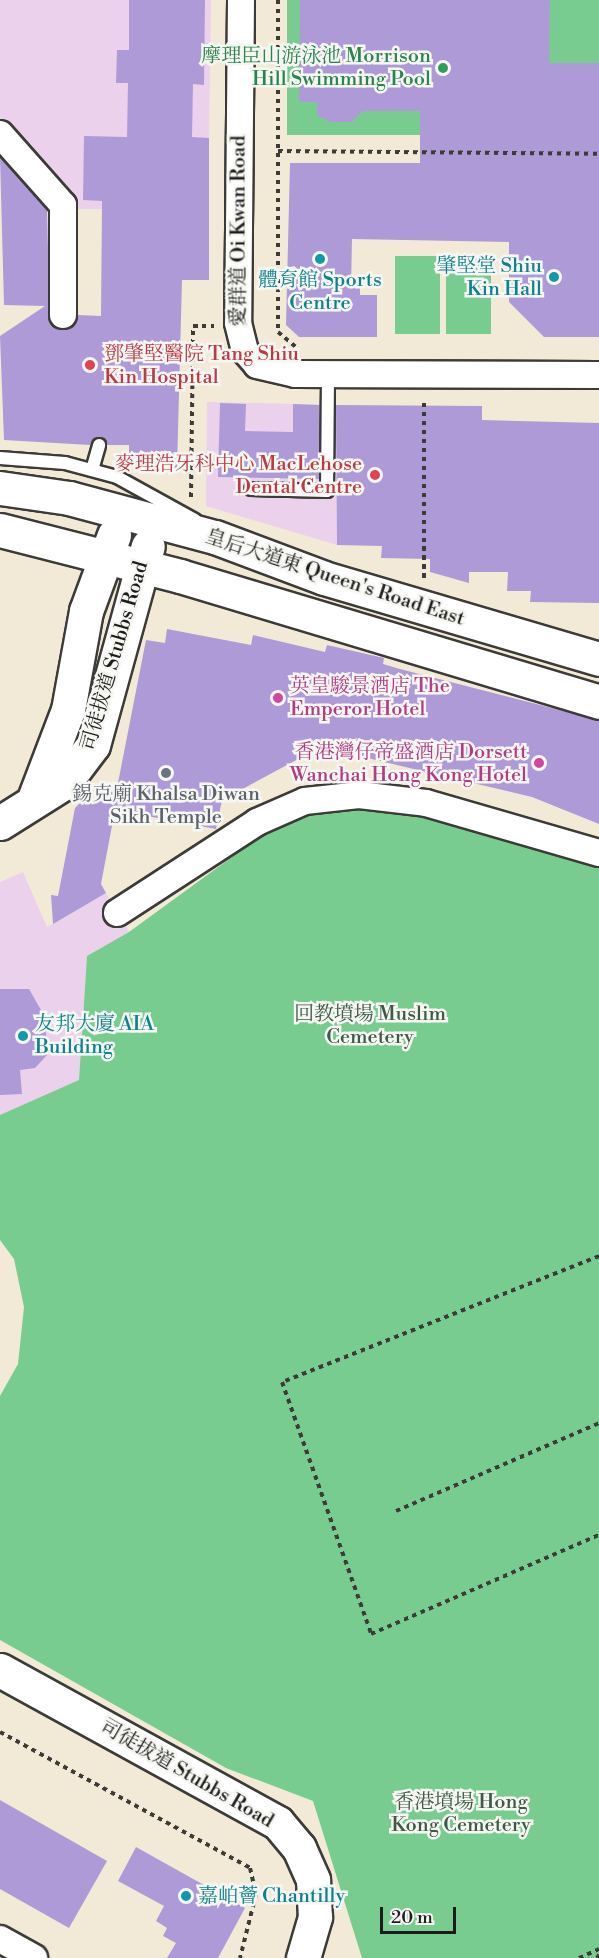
<!DOCTYPE html>
<meta charset="utf-8">
<style>
body{margin:0}
#map{position:relative;width:599px;height:1958px;overflow:hidden;background:#f2ead7;font-family:"Libre Bodoni","Noto Serif TC",serif}
div>[style]{position:absolute}
.built>*{inset:0;background:#ebd1eb}
.green>*{inset:0;background:#78cc8f;transform-origin:0 0}
.building>*{inset:0;background:#ae9ad7}
.path>*{height:4px;margin-top:-2px;transform-origin:0;background:repeating-linear-gradient(90deg,#3c3b38 0 4.5px,transparent 0 9px)}
.roads{filter:drop-shadow(2px 0 #3c3b38) drop-shadow(-2px 0 #3c3b38) drop-shadow(0 2px #3c3b38) drop-shadow(0 -2px #3c3b38)}
.service>*{height:12px;margin:-6px;padding:0 6px;transform-origin:6px;border-radius:6px;background:#fff}
.minor>*{height:26px;margin:-13px;padding:0 13px;transform-origin:13px;border-radius:13px;background:#fff}
.secondary>*{height:33px;margin:-16.5px;padding:0 16.5px;transform-origin:16.5px;border-radius:16.5px;background:#fff}
.dots>*{width:16px;height:16px;translate:-50% -50%;box-sizing:border-box;border:3px solid #f6f6f2;border-radius:50%}
span{translate:-50% -50%;white-space:nowrap;text-align:center;line-height:1.15;-webkit-text-stroke:5px #f6f6f2;paint-order:stroke}
.leisure-label{font-size:20px;color:#27864d}
.right{translate:-100% -50%;text-align:right}
.street-label{font-size:20px;color:#1c1c1c}
.culture-label{font-size:20px;color:#0d838f}
.left{translate:0 -50%;text-align:left}
.health-label{font-size:20px;color:#be3a42}
.hotel-label{font-size:20px;color:#b23c85}
.worship-label{font-size:20px;color:#5b616d}
.park-label{font-size:20px;color:#3c5a44}
.scale{position:absolute;left:380px;top:1907px;width:76px;height:27px;box-sizing:border-box;border:3px solid #1c1c1c;border-top:0;padding-left:8px;font-size:18px;line-height:21px;white-space:nowrap;color:#1c1c1c;-webkit-text-stroke:4px #f6f6f2;paint-order:stroke}
</style>
<div id="map">
<div class="built">
<div style="clip-path:polygon(0 0,211px 0,208px 210px,77px 209px,0 118px)"></div>
<div style="clip-path:polygon(207px 402px,339px 405px,337px 545px,206px 506px)"></div>
<div style="clip-path:polygon(23px 872px,47px 927px,106px 893px,129px 932px,87px 956px,79px 1081px,0 1115px,0 882px)"></div>
</div>
<div class="green">
<div style="left:287px;top:0;width:312px;height:135px"></div>
<div style="left:395px;top:256px;width:45px;height:78px"></div>
<div style="left:446px;top:256px;width:45px;height:78px"></div>
<div style="clip-path:polygon(331px 804px,438px 817px,599px 863px,599px 1958px,362px 1958px,313px 1801px,226px 1768px,0 1640px,0 1396px,18px 1364px,24px 1307px,14px 1259px,0 1240px,0 1115px,79px 1080px,87px 956px,129px 932px,258px 838px)"></div>
</div>
<div class="building">
<div style="clip-path:polygon(129px 0,205px 0,204px 85px,193px 84px,192px 137px,209px 138px,209px 280px,182px 280px,177px 468px,151px 466px,151px 454px,129px 454px,129px 445px,107px 445px,101px 437px,90px 445px,4px 440px,0 336px,45px 306px,4px 305px,0 157px,47px 210px,50px 323px,64px 330px,78px 315px,101px 316px,102px 201px,83px 200px,84px 136px,127px 137px,128px 83px,116px 83px,117px 50px,129px 50px)"></div>
<div style="clip-path:polygon(300px 0,550px 0,549px 63px,599px 63px,599px 337px,544px 337px,509px 302px,509px 242px,352px 239px,351px 287px,360px 287px,360px 295px,377px 295px,377px 337px,299px 337px,286px 325px,290px 163px,420px 163px,420px 111px,363px 111px,351px 122px,330px 122px,317px 115px,317px 102px,299px 102px)"></div>
<div style="clip-path:polygon(220px 403px,246px 404px,245px 431px,293px 432px,293px 404px,319px 405px,319px 479px,218px 477px)"></div>
<div style="clip-path:polygon(336px 405px,482px 406px,482px 420px,599px 423px,599px 603px,530px 602px,531px 591px,507px 591px,508px 572px,469px 572px,469px 583px,430px 572px,430px 559px,381px 558px,382px 546px,337px 545px)"></div>
<div style="clip-path:polygon(167px 629px,251px 645px,253px 635px,325px 652px,327px 645px,384px 658px,383px 664px,400px 669px,599px 720px,599px 824px,532px 797px,304px 743px,300px 758px,222px 800px,216px 829px,115px 810px,101px 884px,106px 893px,53px 924px,51px 895px,58px 896px,75px 808px,82px 801px,94px 803px,97px 789px,116px 793px,146px 640px,165px 643px)"></div>
<div style="clip-path:polygon(0 989px,29px 989px,45px 1017px,47px 1055px,35px 1068px,20px 1070px,22px 1094px,0 1095px)"></div>
<div style="clip-path:polygon(0 1800px,107px 1861px,69px 1928px,0 1889px)"></div>
<div style="clip-path:polygon(136px 1847px,245px 1908px,218px 1958px,167px 1958px,176px 1943px,163px 1936px,167px 1928px,156px 1921px,164px 1906px,118px 1881px)"></div>
</div>
<div class="path">
<div style="left:278px;top:0;width:332px;rotate:90deg"></div>
<div style="left:278px;top:332px;width:23px;rotate:40deg"></div>
<div style="left:278px;top:151px;width:321px;rotate:0.5deg"></div>
<div style="left:191px;top:497px;width:171px;rotate:-89.3deg"></div>
<div style="left:193px;top:326px;width:21px"></div>
<div style="left:424px;top:578px;width:178px;rotate:-90deg"></div>
<div style="left:599px;top:1256px;width:341px;rotate:158.3deg"></div>
<div style="left:282px;top:1382px;width:267px;rotate:70.5deg"></div>
<div style="left:371px;top:1634px;width:249px;rotate:-23.5deg"></div>
<div style="left:396px;top:1511px;width:221px;rotate:-23.4deg"></div>
<div style="left:0;top:1732px;width:285px;rotate:28.5deg"></div>
<div style="left:250px;top:1868px;width:27px;rotate:77deg"></div>
<div style="left:256px;top:1894px;width:66px;rotate:104deg"></div>
<div style="left:579px;top:1958px;width:22px;rotate:-24deg"></div>
<div style="left:597px;top:1958px;width:4px;rotate:-56deg"></div>
</div>
<div class="roads">
<div class="service">
<div style="left:0;top:458px;width:65px;rotate:4.4deg"></div>
<div style="left:65px;top:463px;width:54px;rotate:15.1deg"></div>
<div style="left:117px;top:477px;width:89px;rotate:28.9deg"></div>
<div style="left:92px;top:470px;width:26px;rotate:-74deg"></div>
<div style="left:251px;top:489px;width:76px;rotate:1.5deg"></div>
<div style="left:327px;top:491px;width:117px;rotate:-89.5deg"></div>
</div>
<div class="minor">
<div style="left:241px;top:0;width:323px;rotate:90.5deg"></div>
<div style="left:238px;top:323px;width:29px;rotate:76deg"></div>
<div style="left:245px;top:351px;width:18px;rotate:49deg"></div>
<div style="left:257px;top:365px;width:39px;rotate:13deg"></div>
<div style="left:295px;top:374px;width:304px;rotate:0.2deg"></div>
<div style="left:0;top:134px;width:95px;rotate:48.4deg"></div>
<div style="left:63px;top:205px;width:110px;rotate:90deg"></div>
<div style="left:117px;top:913px;width:167px;rotate:-33deg"></div>
<div style="left:257px;top:822px;width:52px;rotate:-23.6deg"></div>
<div style="left:305px;top:801px;width:54px;rotate:-6.3deg"></div>
<div style="left:359px;top:795px;width:67px;rotate:6.8deg"></div>
<div style="left:426px;top:803px;width:180px;rotate:16.1deg"></div>
<div style="left:0;top:1939px;width:39px;rotate:29deg"></div>
</div>
<div class="secondary">
<div style="left:0;top:488px;width:70px;rotate:8.2deg"></div>
<div style="left:69px;top:498px;width:151px;rotate:15deg"></div>
<div style="left:215px;top:537px;width:116px;rotate:20.6deg"></div>
<div style="left:324px;top:578px;width:287px;rotate:16.4deg"></div>
<div style="left:0;top:530px;width:186px;rotate:14.3deg"></div>
<div style="left:180px;top:576px;width:438px;rotate:16.7deg"></div>
<div style="left:34px;top:799px;width:95px;rotate:-69.1deg"></div>
<div style="left:68px;top:710px;width:101px;rotate:-79.7deg"></div>
<div style="left:86px;top:611px;width:81px;rotate:-69.8deg"></div>
<div style="left:0;top:823px;width:77px;rotate:-32.2deg"></div>
<div style="left:65px;top:782px;width:46px;rotate:-52.9deg"></div>
<div style="left:93px;top:745px;width:206px;rotate:-74.6deg"></div>
<div style="left:0;top:1670px;width:317px;rotate:28.8deg"></div>
<div style="left:278px;top:1823px;width:33px;rotate:50deg"></div>
<div style="left:299px;top:1848px;width:35px;rotate:66deg"></div>
<div style="left:313px;top:1880px;width:37px;rotate:87deg"></div>
<div style="left:315px;top:1917px;width:43px;rotate:106.3deg"></div>
</div>
</div>
<div class="dots">
<div style="left:443px;top:68px;background:#2e9e5b"></div>
<div style="left:320px;top:259px;background:#0f9aa8"></div>
<div style="left:554px;top:277px;background:#0f9aa8"></div>
<div style="left:90px;top:365px;background:#e0444e"></div>
<div style="left:375px;top:475px;background:#e0444e"></div>
<div style="left:278px;top:698px;background:#d1479c"></div>
<div style="left:539px;top:763px;background:#d1479c"></div>
<div style="left:166px;top:773px;background:#6b7280"></div>
<div style="left:23px;top:1036px;background:#0f9aa8"></div>
<div style="left:186px;top:1896px;background:#0f9aa8"></div>
</div>
<div class="leisure-label">
<span class="right" style="left:431px;top:68px">摩理臣山游泳池 Morrison<br>Hill Swimming Pool</span>
</div>
<div class="street-label">
<span style="left:239px;top:231px;rotate:-90deg">愛群道 Oi Kwan Road</span>
<span style="left:335px;top:578px;rotate:18deg">皇后大道東 Queen's Road East</span>
<span style="left:115px;top:656px;rotate:-74deg">司徒拔道 Stubbs Road</span>
<span style="left:187px;top:1774px;rotate:30deg">司徒拔道 Stubbs Road</span>
</div>
<div class="culture-label">
<span class="right" style="left:542px;top:278px">肇堅堂 Shiu<br>Kin Hall</span>
<span style="left:320px;top:292px">體育館 Sports<br>Centre</span>
<span class="left" style="left:35px;top:1036px">友邦大廈 AIA<br>Building</span>
<span class="left" style="left:198px;top:1896px">嘉岶薈 Chantilly</span>
</div>
<div class="health-label">
<span class="left" style="left:104px;top:366px">鄧肇堅醫院 Tang Shiu<br>Kin Hospital</span>
<span class="right" style="left:362px;top:476px">麥理浩牙科中心 MacLehose<br>Dental Centre</span>
</div>
<div class="hotel-label">
<span class="left" style="left:290px;top:698px">英皇駿景酒店 The<br>Emperor Hotel</span>
<span class="right" style="left:527px;top:764px">香港灣仔帝盛酒店 Dorsett<br>Wanchai Hong Kong Hotel</span>
</div>
<div class="worship-label">
<span style="left:166px;top:806px">錫克廟 Khalsa Diwan<br>Sikh Temple</span>
</div>
<div class="park-label">
<span style="left:370px;top:1026px">回教墳場 Muslim<br>Cemetery</span>
<span style="left:461px;top:1814px">香港墳場 Hong<br>Kong Cemetery</span>
</div>
<div class="scale">20 m</div>
</div>
